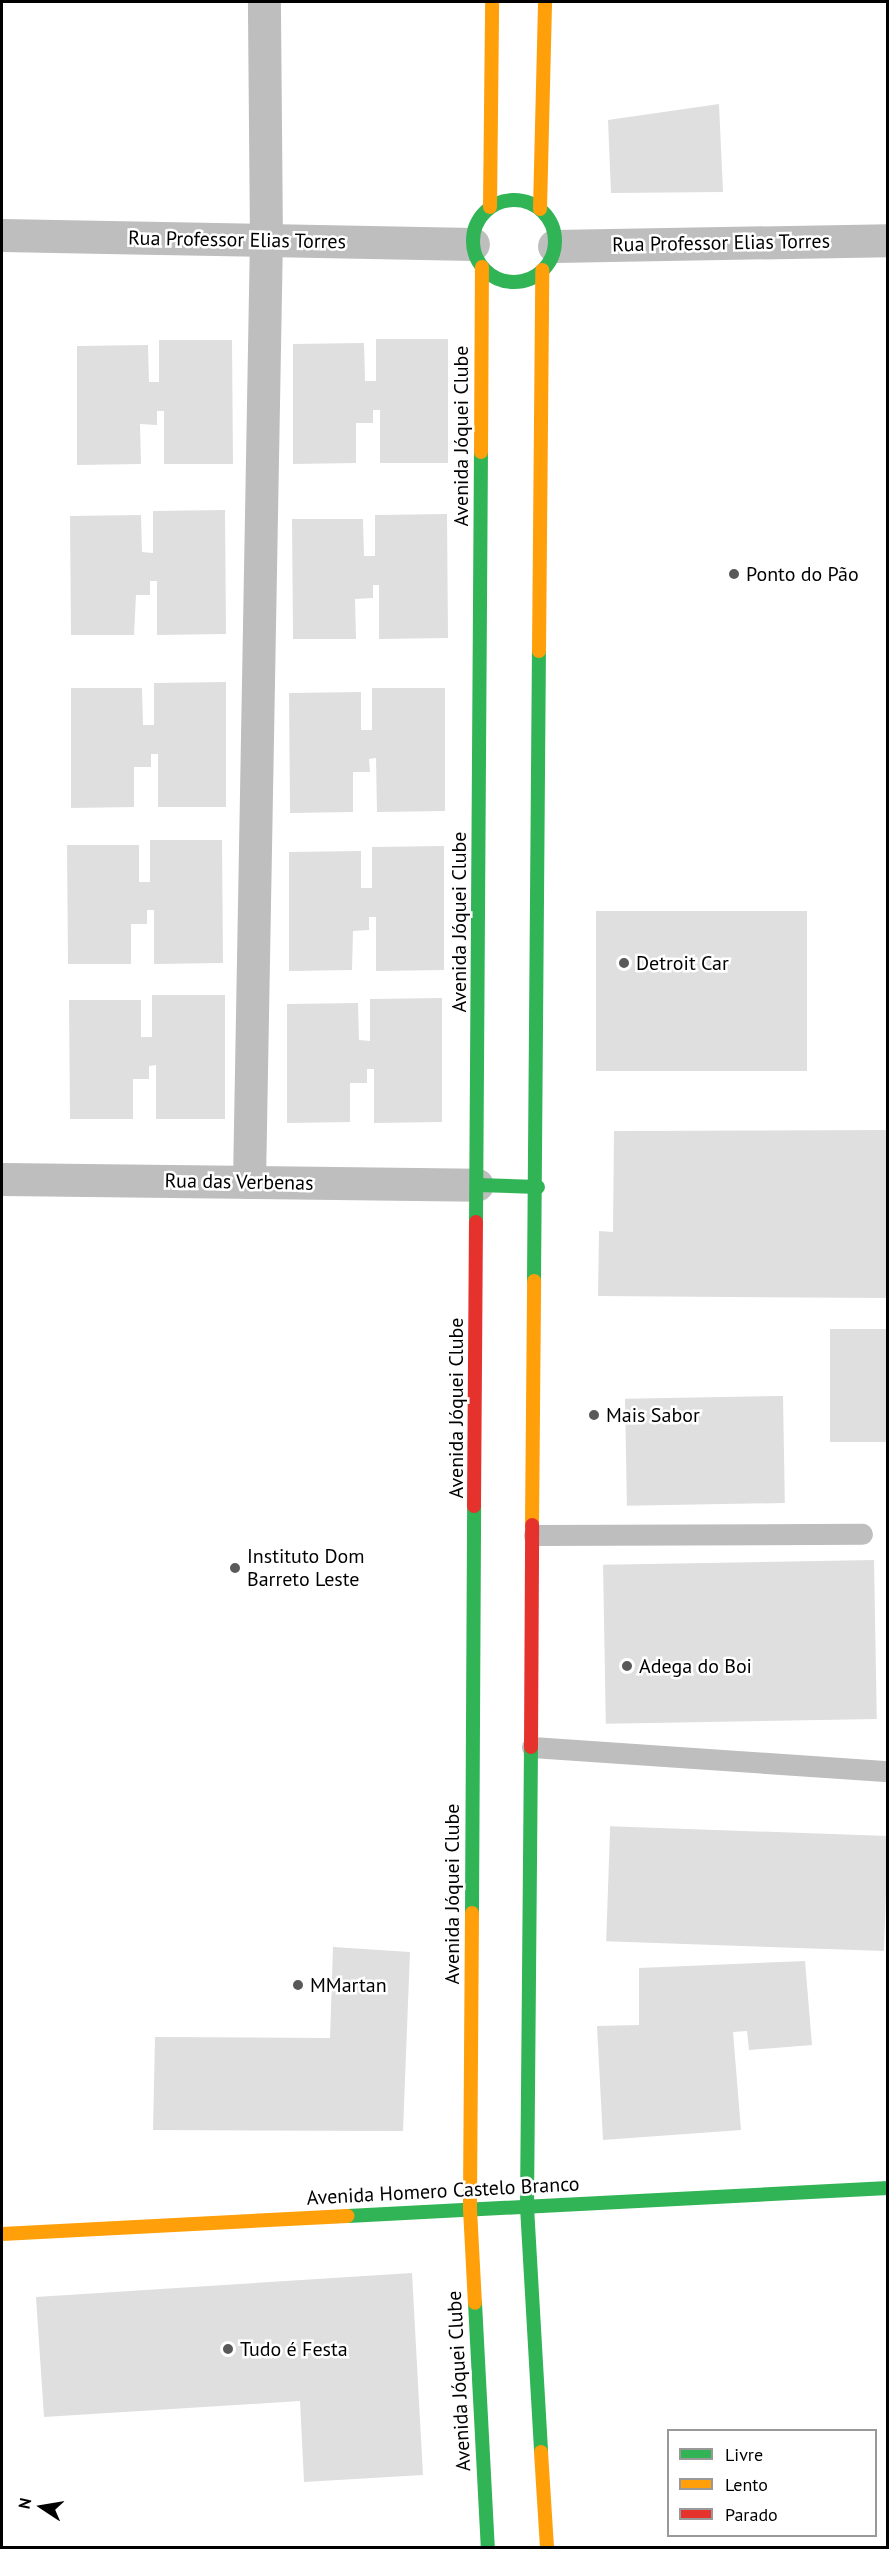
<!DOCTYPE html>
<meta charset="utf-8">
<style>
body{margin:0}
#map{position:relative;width:889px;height:2549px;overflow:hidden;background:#fff;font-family:"PT Sans",sans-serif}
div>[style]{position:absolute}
.building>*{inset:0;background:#dfdfdf;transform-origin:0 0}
.lane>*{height:21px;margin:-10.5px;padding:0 10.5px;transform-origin:10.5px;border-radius:10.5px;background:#bebebe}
.street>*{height:33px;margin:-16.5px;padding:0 16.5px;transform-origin:16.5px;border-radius:16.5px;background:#bebebe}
.fast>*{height:14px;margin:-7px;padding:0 7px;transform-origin:7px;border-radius:7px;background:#30b455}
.fast>.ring{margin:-7px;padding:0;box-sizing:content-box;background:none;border:14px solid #30b455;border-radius:50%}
.slow>*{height:14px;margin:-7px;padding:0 7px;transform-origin:7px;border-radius:7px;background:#ff9f0a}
.jam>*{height:14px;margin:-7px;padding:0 7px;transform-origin:7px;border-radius:7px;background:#e5322d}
.dots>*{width:16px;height:16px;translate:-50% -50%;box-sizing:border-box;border:3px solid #fff;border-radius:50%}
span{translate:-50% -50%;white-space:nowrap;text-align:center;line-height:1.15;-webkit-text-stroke:5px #fff;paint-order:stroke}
.street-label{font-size:20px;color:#000}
.poi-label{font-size:20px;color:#000}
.left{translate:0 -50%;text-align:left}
.frame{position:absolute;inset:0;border:3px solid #000;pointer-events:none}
.legend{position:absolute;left:667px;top:2429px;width:210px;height:108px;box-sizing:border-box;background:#fff;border:2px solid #999;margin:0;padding:8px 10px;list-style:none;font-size:18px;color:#000}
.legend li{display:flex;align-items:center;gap:12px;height:30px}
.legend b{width:30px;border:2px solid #999}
.north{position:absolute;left:12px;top:2477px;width:60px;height:60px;-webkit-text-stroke:4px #fff;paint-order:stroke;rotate:282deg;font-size:16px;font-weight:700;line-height:24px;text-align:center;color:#000}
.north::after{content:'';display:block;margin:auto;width:21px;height:27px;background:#000;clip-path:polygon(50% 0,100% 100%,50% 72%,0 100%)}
</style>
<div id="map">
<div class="building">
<div style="clip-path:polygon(719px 104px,723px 192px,611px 193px,608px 120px)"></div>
<div style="clip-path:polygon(376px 339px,448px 339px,448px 463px,380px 463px,380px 410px,373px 410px,373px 423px,356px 423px,356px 463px,293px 464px,293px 344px,364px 343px,365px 381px,376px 381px)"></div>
<div style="clip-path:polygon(159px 340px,232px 340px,233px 464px,164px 464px,164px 411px,157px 411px,157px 425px,140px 424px,141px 464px,77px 465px,77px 346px,148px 345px,149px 382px,159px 382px)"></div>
<div style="clip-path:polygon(225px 510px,226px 634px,157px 635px,157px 581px,150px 581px,150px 595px,136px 595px,134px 635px,71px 635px,70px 516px,141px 515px,142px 552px,153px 553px,153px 511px)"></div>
<div style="clip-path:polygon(447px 514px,448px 638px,379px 639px,379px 585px,373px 585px,373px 598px,355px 599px,356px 639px,293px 639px,292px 519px,363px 519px,364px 556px,375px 556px,375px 515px)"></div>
<div style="clip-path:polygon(226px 682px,226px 807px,158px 807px,158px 754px,151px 754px,151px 767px,134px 767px,134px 807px,71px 808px,71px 688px,142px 688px,143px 725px,154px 725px,154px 683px)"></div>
<div style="clip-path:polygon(372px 688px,445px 688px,445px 811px,377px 812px,376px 758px,369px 759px,370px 772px,353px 772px,353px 812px,290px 813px,289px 693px,361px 692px,361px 730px,372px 730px)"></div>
<div style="clip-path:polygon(150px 840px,222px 840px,223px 963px,154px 964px,154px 910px,147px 910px,147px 924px,131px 924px,131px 964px,68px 964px,67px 845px,139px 845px,139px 882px,150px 882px)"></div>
<div style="clip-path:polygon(444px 846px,444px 970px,376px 971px,376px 917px,369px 917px,369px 930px,353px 931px,352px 970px,289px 971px,289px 852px,361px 851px,361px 888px,372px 888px,372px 847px)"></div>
<div style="left:807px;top:911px;width:160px;height:211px;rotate:90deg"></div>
<div style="clip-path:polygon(152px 995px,225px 995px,225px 1119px,156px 1119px,156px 1065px,149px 1066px,149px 1079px,133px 1079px,133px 1119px,70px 1119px,69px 1000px,141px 1000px,141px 1037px,152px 1037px)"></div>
<div style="clip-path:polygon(442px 998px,442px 1122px,374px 1123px,374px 1069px,367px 1069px,367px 1083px,350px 1083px,350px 1122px,287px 1123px,287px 1004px,358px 1003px,359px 1040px,370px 1041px,370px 999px)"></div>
<div style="clip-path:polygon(888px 1130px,888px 1298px,598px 1296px,599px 1231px,613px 1232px,614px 1131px)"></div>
<div style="left:888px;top:1329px;width:113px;height:58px;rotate:90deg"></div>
<div style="left:783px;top:1396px;width:107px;height:158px;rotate:89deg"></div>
<div style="left:874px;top:1560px;width:159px;height:271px;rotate:89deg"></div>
<div style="left:888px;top:1836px;width:115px;height:278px;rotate:92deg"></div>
<div style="clip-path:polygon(333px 1947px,410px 1952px,403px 2131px,153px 2130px,155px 2037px,330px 2038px)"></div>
<div style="clip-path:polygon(805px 1961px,812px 2045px,749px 2050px,747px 2031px,733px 2032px,741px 2130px,603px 2140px,597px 2026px,639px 2025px,639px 1968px)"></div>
<div style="clip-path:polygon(412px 2273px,423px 2475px,304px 2482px,300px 2401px,44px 2417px,36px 2297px)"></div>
</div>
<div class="lane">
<div style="left:534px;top:1535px;width:328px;rotate:-0.2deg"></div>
<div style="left:532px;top:1747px;width:357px;rotate:3.9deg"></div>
</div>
<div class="street">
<div style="left:2px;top:235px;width:471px;rotate:1.1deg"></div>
<div style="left:554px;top:246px;width:334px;rotate:-1deg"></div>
<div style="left:2px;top:1179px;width:475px;rotate:0.7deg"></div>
<div style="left:249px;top:1182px;width:941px;rotate:-88.97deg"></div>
<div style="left:266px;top:241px;width:239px;rotate:-90.5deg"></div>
</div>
<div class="fast">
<div class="ring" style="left:473px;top:200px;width:68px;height:68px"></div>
<div style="left:477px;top:1185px;width:61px;rotate:1.9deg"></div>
<div style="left:476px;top:1222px;width:770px;rotate:-89.63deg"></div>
<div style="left:534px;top:1281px;width:630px;rotate:-89.55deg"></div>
<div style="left:531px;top:1747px;width:460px;rotate:90.5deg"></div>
<div style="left:527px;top:2207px;width:245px;rotate:86.7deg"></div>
<div style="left:472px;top:1913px;width:407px;rotate:-89.7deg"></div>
<div style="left:348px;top:2216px;width:541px;rotate:-2.97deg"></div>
<div style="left:475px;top:2303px;width:245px;rotate:87deg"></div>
</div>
<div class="slow">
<div style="left:490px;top:207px;width:205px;rotate:-89.4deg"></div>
<div style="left:540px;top:209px;width:207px;rotate:-88.6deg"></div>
<div style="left:481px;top:452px;width:185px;rotate:-89.7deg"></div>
<div style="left:539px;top:651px;width:381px;rotate:-89.5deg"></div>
<div style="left:532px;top:1525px;width:244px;rotate:-89.5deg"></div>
<div style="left:472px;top:1913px;width:296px;rotate:90.4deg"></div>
<div style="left:470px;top:2209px;width:94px;rotate:87deg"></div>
<div style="left:2px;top:2234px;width:346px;rotate:-3deg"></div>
<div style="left:541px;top:2452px;width:96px;rotate:86.4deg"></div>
</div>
<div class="jam">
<div style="left:474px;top:1506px;width:284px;rotate:-89.6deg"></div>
<div style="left:531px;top:1747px;width:222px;rotate:-89.7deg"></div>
</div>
<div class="dots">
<div style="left:734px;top:574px;background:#595959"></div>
<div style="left:624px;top:963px;background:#595959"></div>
<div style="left:594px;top:1415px;background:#595959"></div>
<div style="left:235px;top:1568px;background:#595959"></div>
<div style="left:627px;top:1666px;background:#595959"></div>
<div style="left:298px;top:1985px;background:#595959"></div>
<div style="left:228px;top:2349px;background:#595959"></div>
</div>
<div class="street-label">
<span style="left:237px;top:240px;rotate:1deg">Rua Professor Elias Torres</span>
<span style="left:721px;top:243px;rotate:-1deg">Rua Professor Elias Torres</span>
<span style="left:461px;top:436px;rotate:-90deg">Avenida Jóquei Clube</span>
<span style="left:459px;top:922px;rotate:-90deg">Avenida Jóquei Clube</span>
<span style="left:239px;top:1182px;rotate:1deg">Rua das Verbenas</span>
<span style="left:456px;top:1408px;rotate:-90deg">Avenida Jóquei Clube</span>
<span style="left:452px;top:1894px;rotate:-90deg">Avenida Jóquei Clube</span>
<span style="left:443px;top:2191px;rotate:-3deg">Avenida Homero Castelo Branco</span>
<span style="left:459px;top:2381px;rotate:-93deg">Avenida Jóquei Clube</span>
</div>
<div class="poi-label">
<span class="left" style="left:746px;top:574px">Ponto do Pão</span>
<span class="left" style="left:636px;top:963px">Detroit Car</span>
<span class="left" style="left:606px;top:1415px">Mais Sabor</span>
<span class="left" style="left:247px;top:1568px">Instituto Dom<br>Barreto Leste</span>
<span class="left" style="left:639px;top:1666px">Adega do Boi</span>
<span class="left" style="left:310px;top:1985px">MMartan</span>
<span class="left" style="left:240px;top:2349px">Tudo é Festa</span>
</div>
<div class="frame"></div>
<ul class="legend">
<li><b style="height:8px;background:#30b455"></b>Livre</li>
<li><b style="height:8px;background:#ff9f0a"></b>Lento</li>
<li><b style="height:8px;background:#e5322d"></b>Parado</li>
</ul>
<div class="north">N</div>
</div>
